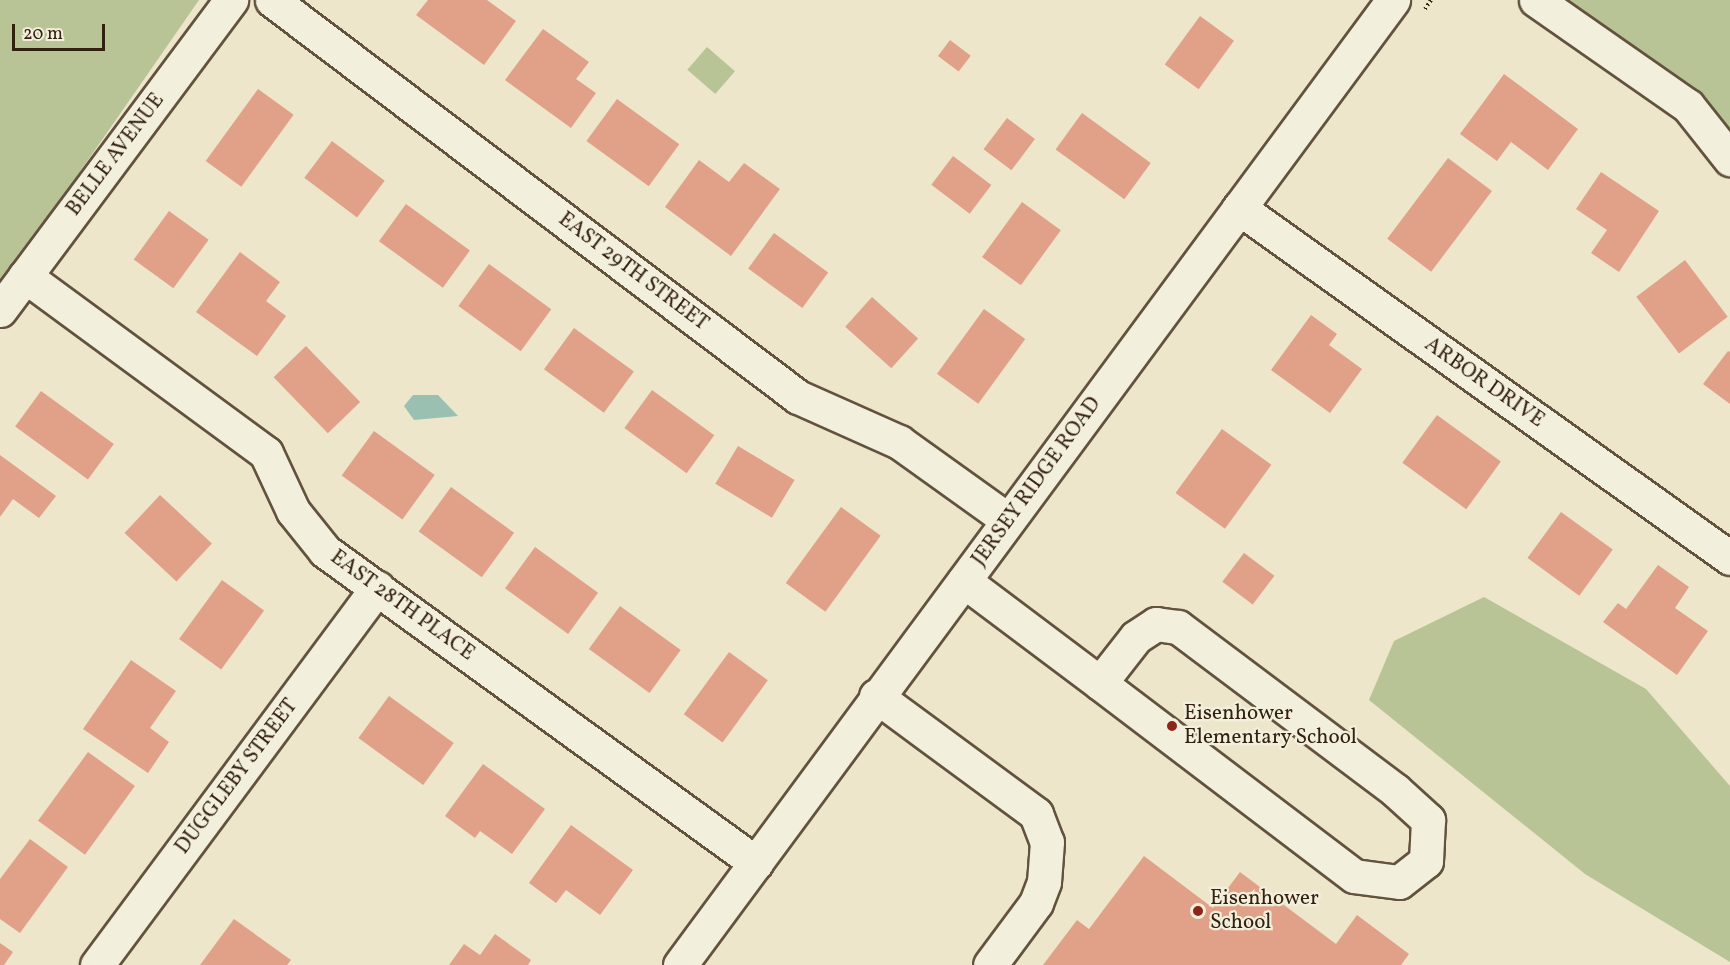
<!DOCTYPE html>
<style>
body{margin:0}
#map{position:relative;width:1730px;height:965px;overflow:hidden;background:#ede6ca;font-family:Vollkorn,serif}
div>[style]{position:absolute}
.green>*{inset:0;background:#b9c496;transform-origin:0 0}
.water>*{inset:0;background:#9ac0b1}
.building>*{inset:0;background:#e1a189;transform-origin:0 0}
.path>*{height:4px;margin-top:-2px;transform-origin:0;background:repeating-linear-gradient(90deg,#33210f 0 1.5px,transparent 0 4.5px)}
.roads{filter:drop-shadow(2px 0 #62523e) drop-shadow(-2px 0 #62523e) drop-shadow(0 2px #62523e) drop-shadow(0 -2px #62523e)}
.minor>*{height:33px;margin:-16.5px;padding:0 16.5px;transform-origin:16.5px;border-radius:16.5px;background:#f3efdd}
.dots>*{width:16px;height:16px;translate:-50% -50%;box-sizing:border-box;border:3px solid #f3efdd;border-radius:50%}
span{translate:-50% -50%;white-space:nowrap;text-align:center;line-height:1.15;-webkit-text-stroke:4.5px #f3efdd;paint-order:stroke}
.street-label{font-size:21px;color:#33210f}
.poi-label{font-size:21px;color:#33210f}
.left{translate:0 -50%;text-align:left}
.scale{position:absolute;left:12px;top:24px;width:93px;height:27px;box-sizing:border-box;border:3px solid #33210f;border-top:0;padding-left:8px;font-size:18px;line-height:21px;white-space:nowrap;color:#33210f;-webkit-text-stroke:4px #f3efdd;paint-order:stroke}
</style>
<div id="map">
<div class="green">
<div style="clip-path:polygon(0 0,199px 0,0 287px)"></div>
<div style="clip-path:polygon(1542px 0,1730px 0,1730px 154px)"></div>
<div style="left:707px;top:47px;width:37px;height:30px;rotate:41deg"></div>
<div style="clip-path:polygon(1484px 597px,1646px 689px,1730px 786px,1730px 962px,1585px 874px,1369px 700px,1394px 641px)"></div>
</div>
<div class="water">
<div style="clip-path:polygon(413px 395px,438px 395px,458px 416px,414px 420px,404px 406px)"></div>
</div>
<div class="building">
<div style="clip-path:polygon(428px 0,487px 0,516px 21px,484px 65px,416px 15px)"></div>
<div style="left:1200px;top:16px;width:42px;height:60px;rotate:36deg"></div>
<div style="clip-path:polygon(543px 29px,589px 62px,576px 79px,596px 93px,571px 128px,505px 80px)"></div>
<div style="left:950px;top:40px;width:26px;height:20px;rotate:37deg"></div>
<div style="clip-path:polygon(1504px 74px,1578px 129px,1548px 170px,1511px 142px,1497px 161px,1460px 134px)"></div>
<div style="left:258px;top:89px;width:44px;height:89px;rotate:36deg"></div>
<div style="left:617px;top:99px;width:77px;height:52px;rotate:36deg"></div>
<div style="left:1082px;top:113px;width:85px;height:45px;rotate:36deg"></div>
<div style="left:1007px;top:118px;width:35px;height:39px;rotate:37deg"></div>
<div style="left:332px;top:141px;width:66px;height:46px;rotate:37deg"></div>
<div style="left:953px;top:156px;width:48px;height:36px;rotate:37deg"></div>
<div style="left:1448px;top:158px;width:55px;height:101px;rotate:37deg"></div>
<div style="clip-path:polygon(699px 160px,729px 182px,744px 163px,780px 189px,731px 256px,665px 207px)"></div>
<div style="clip-path:polygon(1601px 172px,1659px 211px,1619px 272px,1591px 253px,1607px 230px,1576px 209px)"></div>
<div style="left:1022px;top:202px;width:48px;height:68px;rotate:36deg"></div>
<div style="left:406px;top:204px;width:79px;height:46px;rotate:36deg"></div>
<div style="left:169px;top:211px;width:49px;height:60px;rotate:36deg"></div>
<div style="left:774px;top:233px;width:67px;height:44px;rotate:36deg"></div>
<div style="clip-path:polygon(240px 252px,280px 282px,266px 301px,286px 316px,257px 356px,196px 312px)"></div>
<div style="left:1685px;top:260px;width:71px;height:61px;rotate:53deg"></div>
<div style="left:489px;top:264px;width:77px;height:52px;rotate:36deg"></div>
<div style="left:872px;top:297px;width:62px;height:40px;rotate:42deg"></div>
<div style="left:984px;top:309px;width:51px;height:80px;rotate:36deg"></div>
<div style="clip-path:polygon(1311px 315px,1337px 334px,1329px 345px,1362px 369px,1330px 413px,1271px 370px)"></div>
<div style="left:574px;top:328px;width:74px;height:51px;rotate:36deg"></div>
<div style="left:306px;top:346px;width:78px;height:45px;rotate:46deg"></div>
<div style="clip-path:polygon(1728px 351px,1730px 352px,1730px 404px,1703px 384px)"></div>
<div style="left:652px;top:390px;width:77px;height:47px;rotate:36deg"></div>
<div style="left:41px;top:391px;width:90px;height:44px;rotate:36deg"></div>
<div style="left:1437px;top:415px;width:79px;height:59px;rotate:36deg"></div>
<div style="left:1222px;top:429px;width:61px;height:79px;rotate:36deg"></div>
<div style="left:374px;top:431px;width:75px;height:55px;rotate:36deg"></div>
<div style="left:738px;top:446px;width:66px;height:44px;rotate:31deg"></div>
<div style="clip-path:polygon(0 455px,56px 496px,39px 518px,13px 499px,0 517px)"></div>
<div style="left:451px;top:487px;width:78px;height:55px;rotate:36deg"></div>
<div style="left:160px;top:495px;width:71px;height:52px;rotate:43deg"></div>
<div style="left:841px;top:507px;width:49px;height:94px;rotate:36deg"></div>
<div style="left:1561px;top:512px;width:64px;height:57px;rotate:36deg"></div>
<div style="left:535px;top:547px;width:78px;height:51px;rotate:36deg"></div>
<div style="left:1244px;top:553px;width:38px;height:36px;rotate:37deg"></div>
<div style="clip-path:polygon(1658px 565px,1689px 587px,1675px 608px,1708px 631px,1677px 675px,1603px 622px,1618px 603px,1626px 609px)"></div>
<div style="left:222px;top:580px;width:52px;height:73px;rotate:36deg"></div>
<div style="left:620px;top:606px;width:75px;height:53px;rotate:36deg"></div>
<div style="left:729px;top:652px;width:48px;height:77px;rotate:36deg"></div>
<div style="clip-path:polygon(131px 660px,176px 691px,150px 728px,169px 742px,148px 773px,83px 729px)"></div>
<div style="left:389px;top:696px;width:80px;height:52px;rotate:36deg"></div>
<div style="left:88px;top:752px;width:58px;height:85px;rotate:36deg"></div>
<div style="clip-path:polygon(483px 764px,545px 809px,512px 854px,480px 831px,475px 838px,445px 816px)"></div>
<div style="clip-path:polygon(571px 825px,633px 870px,600px 915px,566px 890px,556px 903px,529px 883px)"></div>
<div style="clip-path:polygon(30px 839px,68px 867px,20px 933px,0 919px,0 879px)"></div>
<div style="clip-path:polygon(1144px 856px,1213px 908px,1240px 872px,1336px 944px,1357px 915px,1409px 954px,1401px 965px,1043px 965px,1077px 920px,1089px 929px)"></div>
<div style="clip-path:polygon(234px 919px,291px 960px,287px 965px,200px 965px)"></div>
<div style="clip-path:polygon(495px 934px,531px 960px,528px 965px,449px 965px,464px 944px,480px 955px)"></div>
<div style="clip-path:polygon(0 943px,13px 952px,4px 965px,0 965px)"></div>
</div>
<div class="path">
<div style="left:1425px;top:9px;width:11px;rotate:-56deg"></div>
</div>
<div class="roads">
<div class="minor">
<div style="left:272px;top:0;width:659px;rotate:37.04deg"></div>
<div style="left:798px;top:397px;width:111px;rotate:24deg"></div>
<div style="left:899px;top:442px;width:134px;rotate:35.6deg"></div>
<div style="left:1536px;top:0;width:185px;rotate:34.9deg"></div>
<div style="left:1688px;top:106px;width:68px;rotate:51.6deg"></div>
<div style="left:1239px;top:208px;width:603px;rotate:35.48deg"></div>
<div style="left:25px;top:276px;width:299px;rotate:36.3deg"></div>
<div style="left:266px;top:453px;width:64px;rotate:65deg"></div>
<div style="left:293px;top:511px;width:51px;rotate:51.3deg"></div>
<div style="left:325px;top:551px;width:532px;rotate:35.9deg"></div>
<div style="left:0;top:310px;width:387px;rotate:-53.3deg"></div>
<div style="left:964px;top:581px;width:170px;rotate:36.9deg"></div>
<div style="left:1156px;top:624px;width:22px;rotate:8deg"></div>
<div style="left:1178px;top:627px;width:271px;rotate:36.9deg"></div>
<div style="left:1395px;top:790px;width:45px;rotate:42.3deg"></div>
<div style="left:1428px;top:820px;width:41px;rotate:92.8deg"></div>
<div style="left:1426px;top:861px;width:34px;rotate:142deg"></div>
<div style="left:1399px;top:882px;width:45px;rotate:-172.4deg"></div>
<div style="left:1354px;top:876px;width:319px;rotate:-142.8deg"></div>
<div style="left:1100px;top:683px;width:58px;rotate:-52deg"></div>
<div style="left:1136px;top:637px;width:24px;rotate:-33deg"></div>
<div style="left:876px;top:696px;width:199px;rotate:36.4deg"></div>
<div style="left:1036px;top:814px;width:30px;rotate:69deg"></div>
<div style="left:1047px;top:842px;width:40px;rotate:94.3deg"></div>
<div style="left:1044px;top:882px;width:22px;rotate:111deg"></div>
<div style="left:1036px;top:903px;width:77px;rotate:126.6deg"></div>
<div style="left:97px;top:965px;width:470px;rotate:-53.4deg"></div>
<div style="left:680px;top:965px;width:1200px;rotate:-53.54deg"></div>
</div>
</div>
<div class="dots">
<div style="left:1172px;top:726px;background:#8f2418"></div>
<div style="left:1198px;top:911px;background:#8f2418"></div>
</div>
<div class="street-label">
<span style="left:116px;top:155px;rotate:-53deg">BELLE AVENUE</span>
<span style="left:633px;top:272px;rotate:37deg">EAST 29TH STREET</span>
<span style="left:1484px;top:383px;rotate:35deg">ARBOR DRIVE</span>
<span style="left:1037px;top:482px;rotate:-54deg">JERSEY RIDGE ROAD</span>
<span style="left:402px;top:606px;rotate:36deg">EAST 28TH PLACE</span>
<span style="left:237px;top:777px;rotate:-53deg">DUGGLEBY STREET</span>
</div>
<div class="poi-label">
<span class="left" style="left:1184px;top:726px">Eisenhower<br>Elementary School</span>
<span class="left" style="left:1210px;top:911px">Eisenhower<br>School</span>
</div>
<div class="scale">20 m</div>
</div>
